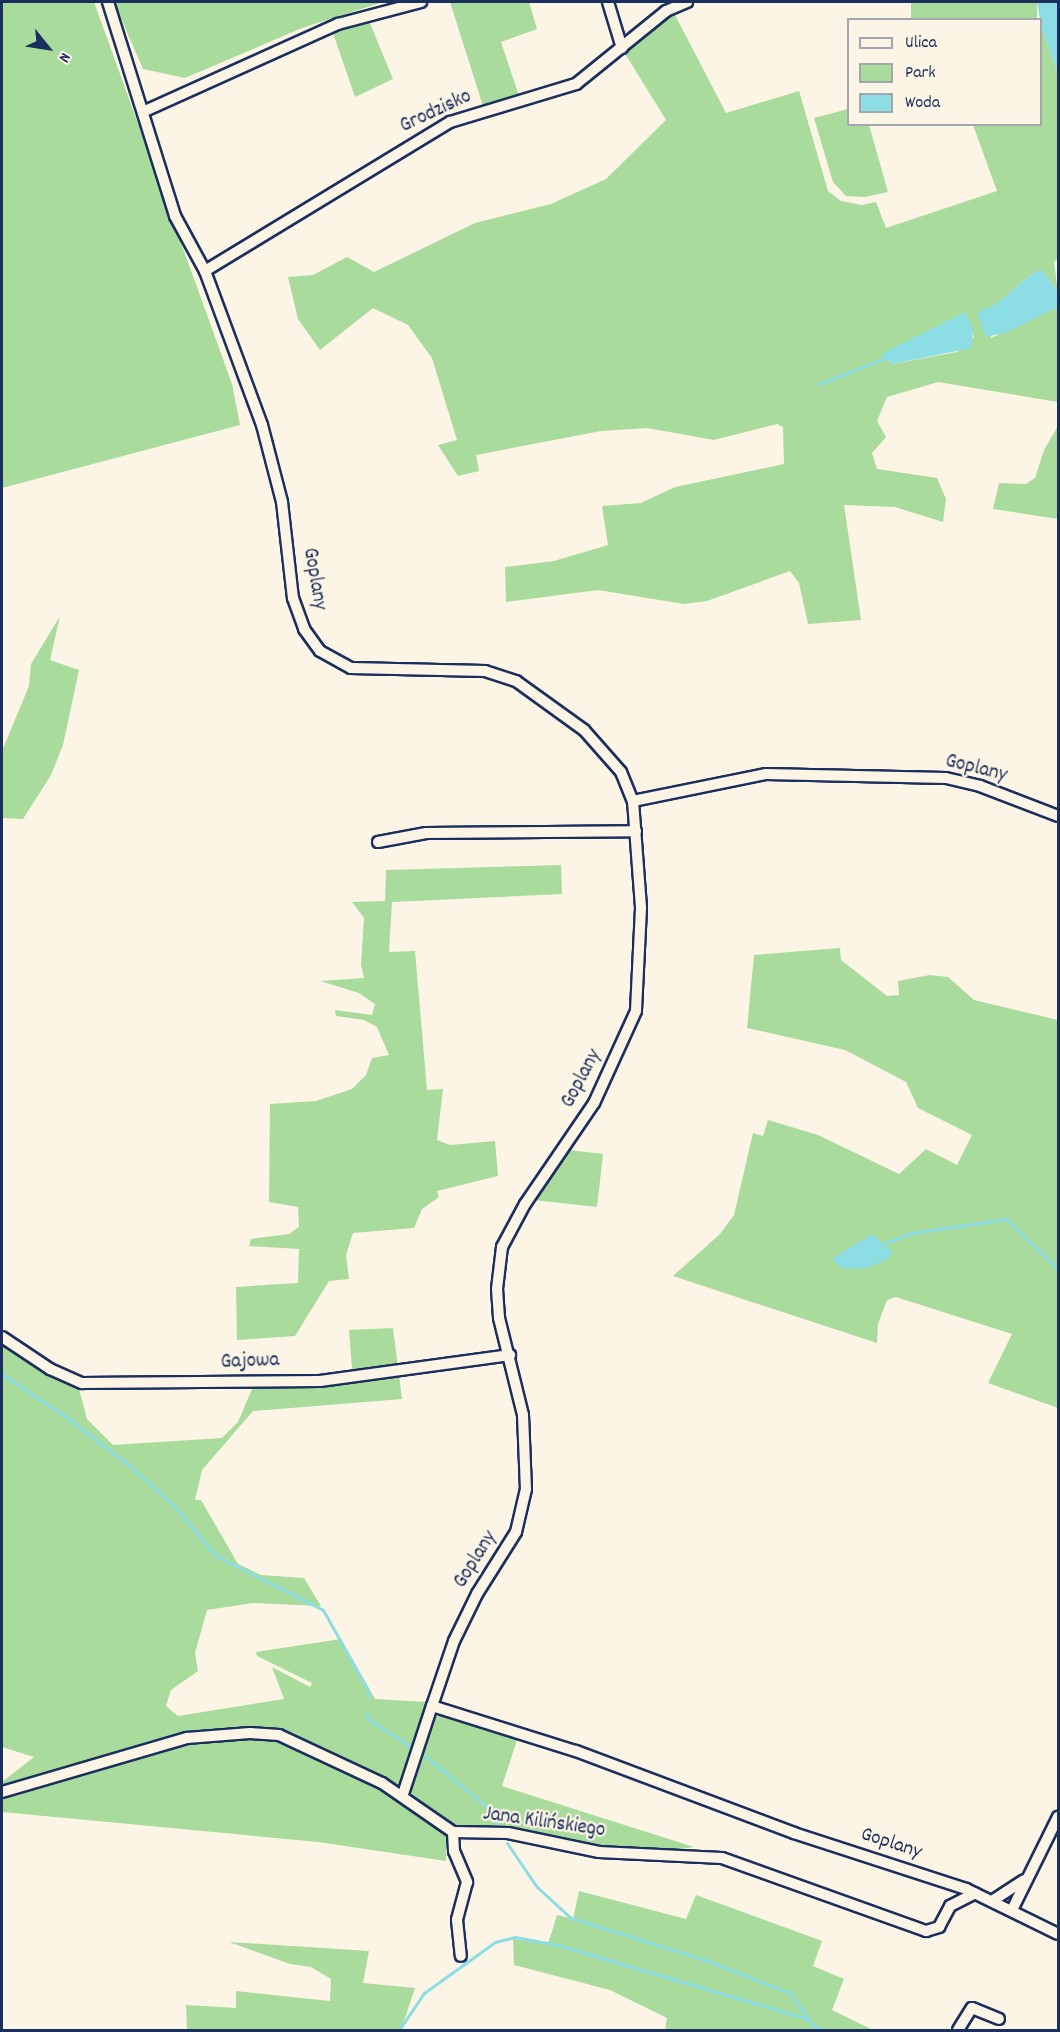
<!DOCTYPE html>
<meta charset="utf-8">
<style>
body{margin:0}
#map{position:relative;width:1060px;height:2032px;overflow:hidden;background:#fcf5e5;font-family:Dekko,sans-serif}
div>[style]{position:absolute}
.green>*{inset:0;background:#a8db9c;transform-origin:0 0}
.water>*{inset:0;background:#8cdee4}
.stream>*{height:3px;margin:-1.5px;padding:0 1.5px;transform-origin:1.5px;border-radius:1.5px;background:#8cdee4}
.roads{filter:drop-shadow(2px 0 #1b2f5e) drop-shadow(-2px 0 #1b2f5e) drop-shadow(0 2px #1b2f5e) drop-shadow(0 -2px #1b2f5e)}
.street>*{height:10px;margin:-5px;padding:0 5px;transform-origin:5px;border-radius:5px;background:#fcf5e5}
span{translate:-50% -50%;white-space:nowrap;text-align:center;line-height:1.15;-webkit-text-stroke:4.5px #fcf5e5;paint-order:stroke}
.street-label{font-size:21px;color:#1b2f5e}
.frame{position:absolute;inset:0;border:3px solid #1b2f5e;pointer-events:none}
.legend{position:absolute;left:847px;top:18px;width:195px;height:108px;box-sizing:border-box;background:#fcf5e5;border:2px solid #a2a6af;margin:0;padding:8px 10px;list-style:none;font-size:18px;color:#1b2f5e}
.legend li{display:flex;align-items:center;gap:12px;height:30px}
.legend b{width:30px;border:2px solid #a2a6af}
.north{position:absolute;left:18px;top:18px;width:60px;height:60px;-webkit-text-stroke:4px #fcf5e5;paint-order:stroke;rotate:120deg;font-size:16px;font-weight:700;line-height:24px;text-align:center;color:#1b2f5e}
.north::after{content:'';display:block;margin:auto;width:21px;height:27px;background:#1b2f5e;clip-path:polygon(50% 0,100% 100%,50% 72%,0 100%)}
</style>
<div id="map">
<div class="green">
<div style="clip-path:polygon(2px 2px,94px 2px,232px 384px,240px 425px,2px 488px)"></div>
<div style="clip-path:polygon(114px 2px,383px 2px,302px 28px,185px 78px,143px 69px)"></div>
<div style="clip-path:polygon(450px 2px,529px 2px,537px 29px,501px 42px,519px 96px,483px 106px)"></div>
<div style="left:911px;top:2px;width:126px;height:18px"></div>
<div style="clip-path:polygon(evenodd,674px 13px,726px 113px,799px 91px,828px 191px,841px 201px,862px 205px,876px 202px,886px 228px,997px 191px,973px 125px,1040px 124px,1041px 25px,1058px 74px,1058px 259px,1054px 262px,1058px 292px,1043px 271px,1036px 271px,996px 304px,991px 338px,1058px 307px,1058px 402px,938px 382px,887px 397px,877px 421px,886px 437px,872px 453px,877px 469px,937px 478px,946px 499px,943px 522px,895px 507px,844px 505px,861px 620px,808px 624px,799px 583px,790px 571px,707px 601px,684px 604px,598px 590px,506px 602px,505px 567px,554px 561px,608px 545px,602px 506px,641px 503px,675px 487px,784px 464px,783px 427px,777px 424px,714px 440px,647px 428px,601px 431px,476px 455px,479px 471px,458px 476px,438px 445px,457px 440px,432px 358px,408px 325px,373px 308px,320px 350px,298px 319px,288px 277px,313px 275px,347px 257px,374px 272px,475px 223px,551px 204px,606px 179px,666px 120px,624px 52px,674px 13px,965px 312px,974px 337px,957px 352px,892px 364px,882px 354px,965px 312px)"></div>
<div style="clip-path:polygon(369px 21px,393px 79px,355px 97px,332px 30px)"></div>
<div style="clip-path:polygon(848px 109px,848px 124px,869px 125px,888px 192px,865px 197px,846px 196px,833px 182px,814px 118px)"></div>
<div style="clip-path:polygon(1058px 426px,1058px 519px,993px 509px,999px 483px,1026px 484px,1035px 478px,1044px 450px)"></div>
<div style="clip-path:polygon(60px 616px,50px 660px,79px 670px,63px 745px,51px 775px,23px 819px,2px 818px,2px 751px,29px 686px,31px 664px)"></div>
<div style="clip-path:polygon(561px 865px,562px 894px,392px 902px,389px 952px,415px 951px,427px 1090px,443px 1089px,437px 1140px,450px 1145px,495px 1141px,498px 1176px,437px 1191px,439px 1197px,422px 1209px,414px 1228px,353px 1233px,346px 1255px,349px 1279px,329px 1281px,295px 1336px,237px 1340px,236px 1287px,298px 1283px,299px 1249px,249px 1246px,251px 1239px,289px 1234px,299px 1227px,298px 1207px,269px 1202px,270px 1104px,316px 1101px,352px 1089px,366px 1075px,372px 1058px,389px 1055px,377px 1027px,364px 1020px,336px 1016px,335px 1010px,372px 1015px,375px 1004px,359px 993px,320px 981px,364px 978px,361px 965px,364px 918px,352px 902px,385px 901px,386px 870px)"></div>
<div style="clip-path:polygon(840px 948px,841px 960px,887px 996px,899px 995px,898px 981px,930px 975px,948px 977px,974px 1000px,1058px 1020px,1058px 1408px,988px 1383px,1012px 1334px,896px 1297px,887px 1300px,878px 1324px,877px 1343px,673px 1276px,720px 1234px,734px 1215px,753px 1133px,763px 1136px,768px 1120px,818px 1135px,899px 1174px,926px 1149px,957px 1165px,972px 1135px,918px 1108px,906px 1082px,845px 1050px,747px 1028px,754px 955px)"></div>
<div style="clip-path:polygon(569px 1150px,603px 1154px,597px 1207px,534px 1200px)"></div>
<div style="clip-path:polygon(393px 1328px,402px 1399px,253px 1411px,202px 1470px,195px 1500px,201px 1500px,238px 1564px,261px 1575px,304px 1578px,321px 1606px,253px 1603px,207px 1610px,195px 1653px,198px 1671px,171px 1690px,166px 1706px,178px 1716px,284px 1699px,272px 1667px,310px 1687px,312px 1683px,257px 1656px,256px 1652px,341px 1639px,375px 1699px,426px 1702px,397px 1795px,404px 1805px,446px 1835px,446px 1861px,318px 1842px,2px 1812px,2px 1782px,34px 1757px,2px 1747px,2px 1340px,78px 1385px,87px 1419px,113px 1445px,222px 1438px,238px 1422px,255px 1382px,353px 1380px,349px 1330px)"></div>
<div style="clip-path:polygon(443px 1714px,518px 1737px,502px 1786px,694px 1847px,662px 1852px,599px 1849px,504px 1827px,459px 1828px,446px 1823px,415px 1801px,411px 1793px,432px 1719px)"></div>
<div style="clip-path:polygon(579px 1891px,686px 1919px,696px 1895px,822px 1941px,813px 1966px,844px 1979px,832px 2010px,873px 2030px,665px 2030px,667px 2018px,610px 1990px,514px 1965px,513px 1939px,548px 1944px,557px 1915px,573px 1919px)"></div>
<div style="clip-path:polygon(229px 1942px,369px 1951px,363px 1983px,415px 1988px,401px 2030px,187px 2030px,186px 2005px,236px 2008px,236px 1991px,330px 2001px,331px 1979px,311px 1967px,290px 1964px)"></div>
</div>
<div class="water">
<div style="clip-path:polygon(1037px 2px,1058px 2px,1058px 92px,1058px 74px,1041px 25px)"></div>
<div style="clip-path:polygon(1036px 271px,1043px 271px,1058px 292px,1058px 307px,1008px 332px,986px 337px,977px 313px,996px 304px)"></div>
<div style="clip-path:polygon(965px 312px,973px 329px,972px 348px,892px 364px,881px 354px)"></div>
<div style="clip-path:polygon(872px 1234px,892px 1252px,888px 1259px,867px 1268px,843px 1269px,832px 1259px)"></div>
</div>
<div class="stream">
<div style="left:819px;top:384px;width:71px;rotate:-21.5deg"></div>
<div style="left:883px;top:1244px;width:30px;rotate:-21deg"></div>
<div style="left:911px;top:1233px;width:96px;rotate:-8.4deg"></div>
<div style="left:1006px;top:1219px;width:72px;rotate:43.9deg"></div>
<div style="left:2px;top:1374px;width:72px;rotate:33.7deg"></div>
<div style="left:62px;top:1414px;width:86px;rotate:37.4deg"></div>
<div style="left:130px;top:1466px;width:62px;rotate:42.4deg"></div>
<div style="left:176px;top:1508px;width:61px;rotate:50.3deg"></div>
<div style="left:215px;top:1555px;width:121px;rotate:27deg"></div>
<div style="left:323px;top:1610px;width:92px;rotate:60.6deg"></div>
<div style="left:368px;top:1690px;width:8px;rotate:90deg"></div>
<div style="left:367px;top:1712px;width:6px;rotate:90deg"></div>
<div style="left:367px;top:1718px;width:53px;rotate:33.4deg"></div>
<div style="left:425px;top:1756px;width:85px;rotate:39.3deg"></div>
<div style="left:491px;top:1810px;width:18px;rotate:71deg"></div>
<div style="left:507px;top:1843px;width:53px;rotate:55.7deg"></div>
<div style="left:537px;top:1887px;width:46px;rotate:42.4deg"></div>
<div style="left:571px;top:1918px;width:140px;rotate:17.4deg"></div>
<div style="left:705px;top:1960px;width:91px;rotate:21.2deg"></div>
<div style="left:790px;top:1993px;width:39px;rotate:55deg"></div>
<div style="left:812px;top:2025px;width:12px;rotate:24deg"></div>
<div style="left:399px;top:2030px;width:45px;rotate:-56deg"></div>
<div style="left:424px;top:1993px;width:87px;rotate:-35.7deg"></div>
<div style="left:495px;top:1942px;width:21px;rotate:-14deg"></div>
<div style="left:515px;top:1937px;width:44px;rotate:10.5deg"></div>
<div style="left:558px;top:1945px;width:261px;rotate:16.5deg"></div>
</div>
<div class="roads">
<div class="street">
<div style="left:108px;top:2px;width:224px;rotate:72.6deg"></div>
<div style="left:175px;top:216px;width:63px;rotate:61.4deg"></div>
<div style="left:205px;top:271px;width:164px;rotate:69.7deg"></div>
<div style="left:262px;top:425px;width:80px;rotate:75.4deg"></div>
<div style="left:282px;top:502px;width:97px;rotate:83.5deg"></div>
<div style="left:293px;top:598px;width:33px;rotate:70deg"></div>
<div style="left:304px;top:629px;width:27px;rotate:54deg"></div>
<div style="left:320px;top:651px;width:35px;rotate:29deg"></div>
<div style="left:351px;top:668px;width:134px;rotate:1.3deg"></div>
<div style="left:485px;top:671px;width:33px;rotate:18deg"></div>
<div style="left:516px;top:681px;width:84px;rotate:35.8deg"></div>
<div style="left:584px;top:730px;width:56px;rotate:48.6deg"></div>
<div style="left:621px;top:772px;width:31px;rotate:68deg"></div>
<div style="left:633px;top:801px;width:107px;rotate:85.7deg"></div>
<div style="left:641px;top:908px;width:103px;rotate:92.8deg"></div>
<div style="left:636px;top:1011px;width:101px;rotate:114.5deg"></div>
<div style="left:594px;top:1103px;width:122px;rotate:124.3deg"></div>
<div style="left:525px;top:1204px;width:49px;rotate:118.1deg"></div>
<div style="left:502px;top:1247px;width:42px;rotate:96.8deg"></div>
<div style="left:497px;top:1289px;width:29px;rotate:86deg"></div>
<div style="left:499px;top:1318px;width:100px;rotate:76.1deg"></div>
<div style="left:523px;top:1415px;width:74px;rotate:87.7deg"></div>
<div style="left:526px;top:1489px;width:44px;rotate:103.1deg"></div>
<div style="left:516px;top:1532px;width:73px;rotate:122.2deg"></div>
<div style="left:477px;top:1594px;width:52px;rotate:116.1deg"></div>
<div style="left:454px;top:1641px;width:69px;rotate:108.7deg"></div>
<div style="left:432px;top:1706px;width:151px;rotate:17.4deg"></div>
<div style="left:576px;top:1751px;width:233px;rotate:20.6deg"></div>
<div style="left:794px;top:1833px;width:181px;rotate:18deg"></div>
<div style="left:966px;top:1889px;width:102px;rotate:26.1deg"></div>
<div style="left:608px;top:2px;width:48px;rotate:73.1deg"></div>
<div style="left:145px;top:111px;width:212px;rotate:-24.3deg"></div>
<div style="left:338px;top:24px;width:86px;rotate:-14.8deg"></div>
<div style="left:205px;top:271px;width:287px;rotate:-31.3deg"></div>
<div style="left:450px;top:122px;width:132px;rotate:-16.8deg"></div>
<div style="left:576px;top:84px;width:116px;rotate:-39deg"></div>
<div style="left:666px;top:11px;width:23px;rotate:-23deg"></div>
<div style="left:633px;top:801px;width:136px;rotate:-11.5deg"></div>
<div style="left:766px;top:774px;width:180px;rotate:1.3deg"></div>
<div style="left:946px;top:778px;width:35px;rotate:13deg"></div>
<div style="left:980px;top:786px;width:84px;rotate:21deg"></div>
<div style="left:378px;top:842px;width:49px;rotate:-10.6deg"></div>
<div style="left:426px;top:833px;width:210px;rotate:-0.5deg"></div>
<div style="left:2px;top:1337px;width:58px;rotate:33.7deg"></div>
<div style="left:50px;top:1369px;width:35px;rotate:24deg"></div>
<div style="left:82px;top:1383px;width:238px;rotate:-0.5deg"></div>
<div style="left:320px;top:1381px;width:192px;rotate:-7.8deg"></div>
<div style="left:2px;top:1792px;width:193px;rotate:-16.3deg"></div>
<div style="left:187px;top:1738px;width:63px;rotate:-4.5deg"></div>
<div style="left:250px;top:1733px;width:29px;rotate:4deg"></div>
<div style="left:279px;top:1735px;width:114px;rotate:25deg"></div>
<div style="left:382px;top:1783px;width:86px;rotate:34.6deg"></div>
<div style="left:453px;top:1832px;width:55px;rotate:1deg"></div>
<div style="left:508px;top:1833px;width:93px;rotate:11.8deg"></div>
<div style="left:599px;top:1852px;width:123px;rotate:2.8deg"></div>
<div style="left:722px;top:1858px;width:217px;rotate:19.7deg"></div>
<div style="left:926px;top:1931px;width:14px;rotate:-17deg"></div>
<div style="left:939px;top:1927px;width:24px;rotate:-62deg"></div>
<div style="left:950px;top:1906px;width:28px;rotate:-27deg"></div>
<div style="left:403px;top:1794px;width:93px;rotate:-71.8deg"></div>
<div style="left:453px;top:1832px;width:19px;rotate:87deg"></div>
<div style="left:454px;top:1851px;width:34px;rotate:67deg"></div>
<div style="left:467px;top:1882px;width:39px;rotate:105deg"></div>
<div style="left:457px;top:1920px;width:36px;rotate:84deg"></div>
<div style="left:992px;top:1901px;width:38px;rotate:-33deg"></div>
<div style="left:1012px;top:1910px;width:104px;rotate:-63.7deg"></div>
<div style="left:958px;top:2030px;width:26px;rotate:-58deg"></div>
<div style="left:972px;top:2008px;width:29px;rotate:22deg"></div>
</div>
</div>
<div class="street-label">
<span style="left:436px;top:112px;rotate:-25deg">Grodzisko</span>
<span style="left:314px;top:579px;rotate:80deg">Goplany</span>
<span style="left:976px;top:769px;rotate:14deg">Goplany</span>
<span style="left:582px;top:1079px;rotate:-62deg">Goplany</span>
<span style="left:250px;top:1362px;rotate:-2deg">Gajowa</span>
<span style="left:476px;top:1560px;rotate:-58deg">Goplany</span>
<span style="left:544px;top:1823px;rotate:8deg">Jana Kilińskiego</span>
<span style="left:891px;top:1844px;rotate:18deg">Goplany</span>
</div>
<div class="frame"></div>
<ul class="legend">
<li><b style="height:8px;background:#fcf5e5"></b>Ulica</li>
<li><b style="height:16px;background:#a8db9c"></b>Park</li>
<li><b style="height:16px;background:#8cdee4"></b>Woda</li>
</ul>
<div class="north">N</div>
</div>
